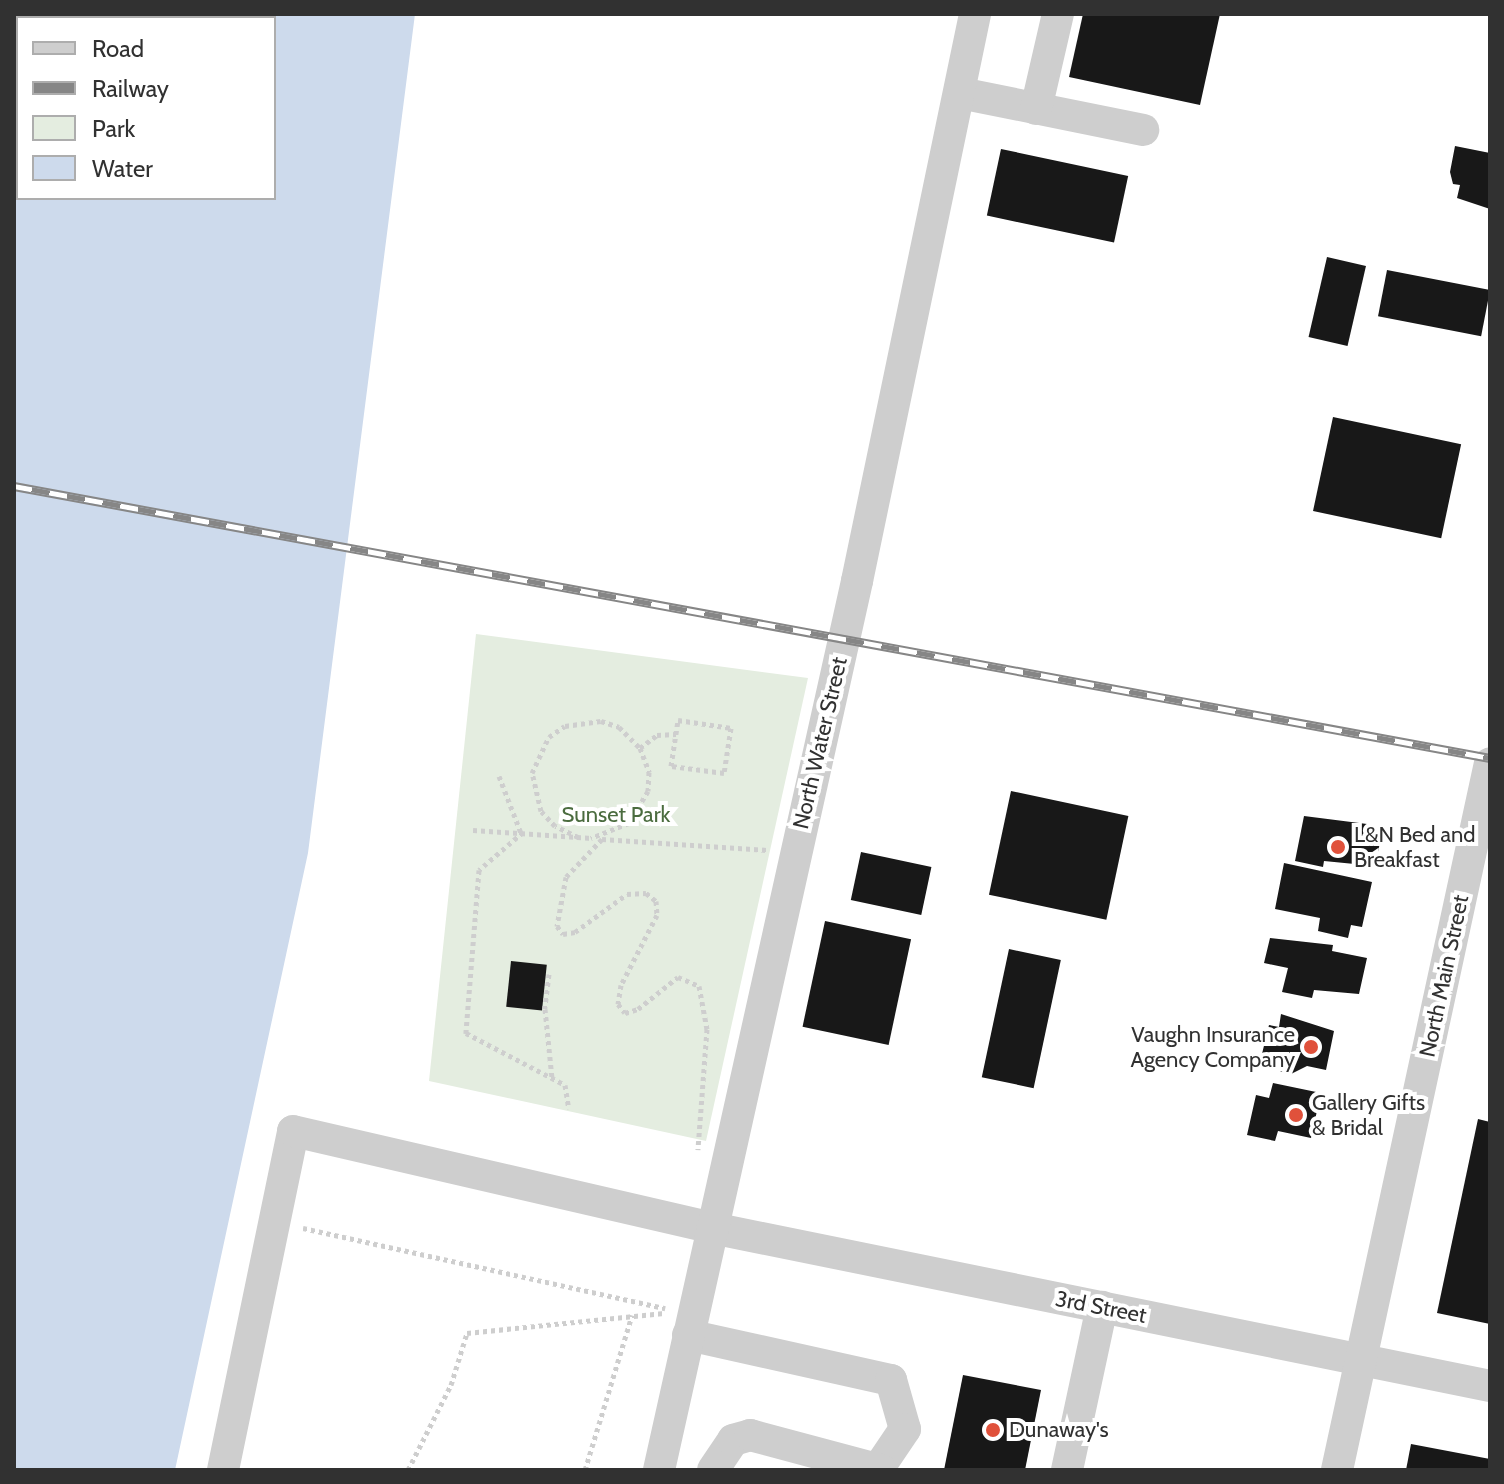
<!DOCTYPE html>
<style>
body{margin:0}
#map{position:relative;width:1504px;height:1484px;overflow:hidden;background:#fff;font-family:Cabin,sans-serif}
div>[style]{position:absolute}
.green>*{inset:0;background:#e4ede0}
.water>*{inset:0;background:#cddaec}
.building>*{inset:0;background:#181818;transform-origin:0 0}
.path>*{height:5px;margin-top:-2.5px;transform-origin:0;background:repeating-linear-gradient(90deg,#cecece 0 4px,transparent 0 8px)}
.minor>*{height:32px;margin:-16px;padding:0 16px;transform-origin:16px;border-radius:16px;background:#cecece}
.rail>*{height:9px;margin-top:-4.5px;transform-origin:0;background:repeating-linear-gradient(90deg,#fff 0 18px,#868686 0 36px);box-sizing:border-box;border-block:2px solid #868686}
.dots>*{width:22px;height:22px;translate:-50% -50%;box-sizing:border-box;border:4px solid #fff;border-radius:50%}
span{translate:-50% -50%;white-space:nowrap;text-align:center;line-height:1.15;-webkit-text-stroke:8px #fff;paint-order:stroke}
.street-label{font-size:22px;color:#313131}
.park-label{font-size:22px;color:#4b6c3f}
.poi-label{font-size:22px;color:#313131}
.left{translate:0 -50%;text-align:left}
.right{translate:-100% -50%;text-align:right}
.frame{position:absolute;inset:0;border:16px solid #313131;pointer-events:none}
.legend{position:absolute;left:16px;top:16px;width:260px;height:184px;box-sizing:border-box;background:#fff;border:2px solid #adadad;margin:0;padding:10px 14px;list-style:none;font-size:24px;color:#313131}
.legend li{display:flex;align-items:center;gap:16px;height:40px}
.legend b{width:40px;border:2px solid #adadad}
</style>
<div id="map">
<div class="green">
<div style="clip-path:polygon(476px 634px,808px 678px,706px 1141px,429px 1081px)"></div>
</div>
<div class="water">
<div style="clip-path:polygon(evenodd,14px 14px,415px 14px,308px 853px,175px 1470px,14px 1470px,14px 14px,18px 18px,274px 18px,274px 198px,18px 198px,18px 18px)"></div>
</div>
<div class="building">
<div style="clip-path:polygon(1083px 14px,1220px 14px,1200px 105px,1069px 77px)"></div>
<div style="clip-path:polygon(1455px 146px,1490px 153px,1490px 209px,1457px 198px,1460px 185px,1453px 184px,1450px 172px)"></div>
<div style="left:1001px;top:149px;width:130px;height:68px;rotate:12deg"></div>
<div style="left:1327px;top:257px;width:40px;height:82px;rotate:13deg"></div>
<div style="left:1387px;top:270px;width:105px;height:47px;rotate:11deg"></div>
<div style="left:1333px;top:417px;width:131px;height:96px;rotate:12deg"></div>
<div style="left:1011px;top:791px;width:120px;height:106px;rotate:12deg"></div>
<div style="clip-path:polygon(1304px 816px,1367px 824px,1366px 829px,1382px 833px,1375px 866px,1324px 861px,1323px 867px,1295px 861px)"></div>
<div style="left:861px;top:852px;width:72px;height:49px;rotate:12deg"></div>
<div style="clip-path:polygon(1284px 863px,1372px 882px,1362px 927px,1351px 925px,1348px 938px,1318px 931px,1320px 918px,1275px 909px)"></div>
<div style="left:825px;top:921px;width:88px;height:108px;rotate:12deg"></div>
<div style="clip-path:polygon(1270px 938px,1333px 945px,1332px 951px,1367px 958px,1359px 994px,1314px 990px,1312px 998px,1282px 992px,1288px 968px,1264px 963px)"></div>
<div style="left:1009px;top:949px;width:53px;height:131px;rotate:12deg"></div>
<div style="left:511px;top:961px;width:36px;height:46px;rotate:6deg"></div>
<div style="clip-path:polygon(1281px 1014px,1334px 1031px,1326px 1070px,1307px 1066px,1291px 1074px,1276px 1070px,1271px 1060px,1261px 1058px,1269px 1025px,1279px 1027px)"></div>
<div style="clip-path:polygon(1273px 1083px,1321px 1093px,1311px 1138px,1278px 1131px,1275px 1141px,1247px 1135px,1256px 1095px,1269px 1098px)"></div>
<div style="clip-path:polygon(1478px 1119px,1490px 1122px,1490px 1324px,1437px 1313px)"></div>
<div style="clip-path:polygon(963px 1375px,1041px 1390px,1025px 1470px,944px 1470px)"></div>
<div style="clip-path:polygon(1411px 1444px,1490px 1459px,1490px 1470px,1406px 1470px)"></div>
</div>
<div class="path">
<div style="left:678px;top:720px;width:54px;rotate:8.6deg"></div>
<div style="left:731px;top:728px;width:46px;rotate:98.8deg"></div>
<div style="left:724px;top:773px;width:53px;rotate:-172.5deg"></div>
<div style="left:671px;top:766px;width:47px;rotate:-81.3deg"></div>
<div style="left:640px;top:748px;width:21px;rotate:-37deg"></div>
<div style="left:657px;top:735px;width:19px;rotate:-3deg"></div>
<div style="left:499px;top:776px;width:61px;rotate:68.9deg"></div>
<div style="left:473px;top:830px;width:119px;rotate:3.8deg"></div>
<div style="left:523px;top:832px;width:58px;rotate:139.2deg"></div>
<div style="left:479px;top:870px;width:164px;rotate:94.6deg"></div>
<div style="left:466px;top:1033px;width:112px;rotate:27.7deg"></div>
<div style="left:565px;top:1085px;width:24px;rotate:81deg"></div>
<div style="left:578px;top:837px;width:25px;rotate:-154deg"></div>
<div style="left:555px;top:826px;width:21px;rotate:-133deg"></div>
<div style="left:541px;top:811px;width:39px;rotate:-103deg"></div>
<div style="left:532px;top:773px;width:40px;rotate:-65deg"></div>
<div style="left:549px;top:737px;width:19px;rotate:-35deg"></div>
<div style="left:565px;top:726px;width:36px;rotate:-8deg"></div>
<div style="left:601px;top:721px;width:19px;rotate:18deg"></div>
<div style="left:619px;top:727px;width:30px;rotate:45deg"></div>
<div style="left:640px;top:748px;width:26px;rotate:69deg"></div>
<div style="left:649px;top:772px;width:19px;rotate:93deg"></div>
<div style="left:648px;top:791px;width:37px;rotate:121deg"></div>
<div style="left:629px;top:823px;width:41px;rotate:158.5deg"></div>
<div style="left:602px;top:839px;width:52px;rotate:133.5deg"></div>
<div style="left:566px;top:877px;width:50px;rotate:100.4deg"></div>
<div style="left:557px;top:926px;width:10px;rotate:53deg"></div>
<div style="left:563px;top:934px;width:12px;rotate:-9deg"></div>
<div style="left:575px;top:932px;width:64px;rotate:-36.2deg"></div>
<div style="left:627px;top:894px;width:19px;rotate:-3deg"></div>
<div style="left:646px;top:893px;width:13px;rotate:39deg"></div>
<div style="left:656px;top:901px;width:14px;rotate:86deg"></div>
<div style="left:657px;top:915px;width:79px;rotate:117.2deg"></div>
<div style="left:621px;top:985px;width:19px;rotate:99deg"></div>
<div style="left:618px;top:1004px;width:11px;rotate:52deg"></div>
<div style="left:625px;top:1013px;width:14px;rotate:-17deg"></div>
<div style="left:638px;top:1009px;width:51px;rotate:-38.7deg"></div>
<div style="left:678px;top:977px;width:23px;rotate:23deg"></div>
<div style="left:699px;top:986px;width:44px;rotate:79.5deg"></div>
<div style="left:707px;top:1029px;width:121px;rotate:94.3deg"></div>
<div style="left:602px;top:839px;width:165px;rotate:3.8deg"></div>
<div style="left:549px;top:974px;width:35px;rotate:97deg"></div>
<div style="left:545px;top:1009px;width:69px;rotate:84.2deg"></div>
<div style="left:303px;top:1228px;width:371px;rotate:12.5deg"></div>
<div style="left:408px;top:1470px;width:95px;rotate:-63.2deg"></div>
<div style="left:451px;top:1385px;width:54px;rotate:-72.9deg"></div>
<div style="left:467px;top:1333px;width:198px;rotate:-5.8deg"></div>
<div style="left:585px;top:1470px;width:162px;rotate:-73.1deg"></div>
</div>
<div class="minor">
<div style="left:960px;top:93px;width:187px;rotate:11.4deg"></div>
<div style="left:1036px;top:109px;width:98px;rotate:-77deg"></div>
<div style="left:688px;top:1335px;width:208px;rotate:12.5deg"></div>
<div style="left:891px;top:1380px;width:51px;rotate:74.1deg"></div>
<div style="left:905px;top:1429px;width:45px;rotate:124deg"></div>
<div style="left:223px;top:1470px;width:346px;rotate:-78.3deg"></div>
<div style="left:293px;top:1131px;width:430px;rotate:13deg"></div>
<div style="left:712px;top:1228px;width:794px;rotate:11.48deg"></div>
<div style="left:659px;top:1470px;width:911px;rotate:-77.44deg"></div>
<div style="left:857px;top:581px;width:579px;rotate:-78.24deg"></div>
<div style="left:713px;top:1470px;width:36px;rotate:-56deg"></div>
<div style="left:733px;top:1440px;width:18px;rotate:-16deg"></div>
<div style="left:750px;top:1435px;width:136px;rotate:15deg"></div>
<div style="left:1067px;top:1470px;width:167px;rotate:-77.9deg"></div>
<div style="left:1337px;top:1470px;width:723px;rotate:-77.79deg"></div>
</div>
<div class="rail">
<div style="left:14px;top:486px;width:1501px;rotate:10.44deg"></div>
</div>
<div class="dots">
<div style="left:1338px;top:847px;background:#e0513b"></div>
<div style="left:1311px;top:1047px;background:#e0513b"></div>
<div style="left:1296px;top:1115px;background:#e0513b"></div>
<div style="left:993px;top:1430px;background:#e0513b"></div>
</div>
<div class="street-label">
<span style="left:820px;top:743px;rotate:-77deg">North Water Street</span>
<span style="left:1444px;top:976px;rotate:-78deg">North Main Street</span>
<span style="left:1101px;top:1307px;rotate:11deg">3rd Street</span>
</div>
<div class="park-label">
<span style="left:616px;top:815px">Sunset Park</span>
</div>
<div class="poi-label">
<span class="left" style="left:1354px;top:847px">L&amp;N Bed and<br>Breakfast</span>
<span class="right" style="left:1295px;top:1047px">Vaughn Insurance<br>Agency Company</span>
<span class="left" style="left:1312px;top:1115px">Gallery Gifts<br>&amp; Bridal</span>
<span class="left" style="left:1009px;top:1430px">Dunaway's</span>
</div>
<div class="frame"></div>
<ul class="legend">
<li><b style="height:10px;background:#cecece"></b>Road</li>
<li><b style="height:10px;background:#868686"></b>Railway</li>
<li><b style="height:22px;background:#e4ede0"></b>Park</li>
<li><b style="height:22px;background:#cddaec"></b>Water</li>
</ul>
</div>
